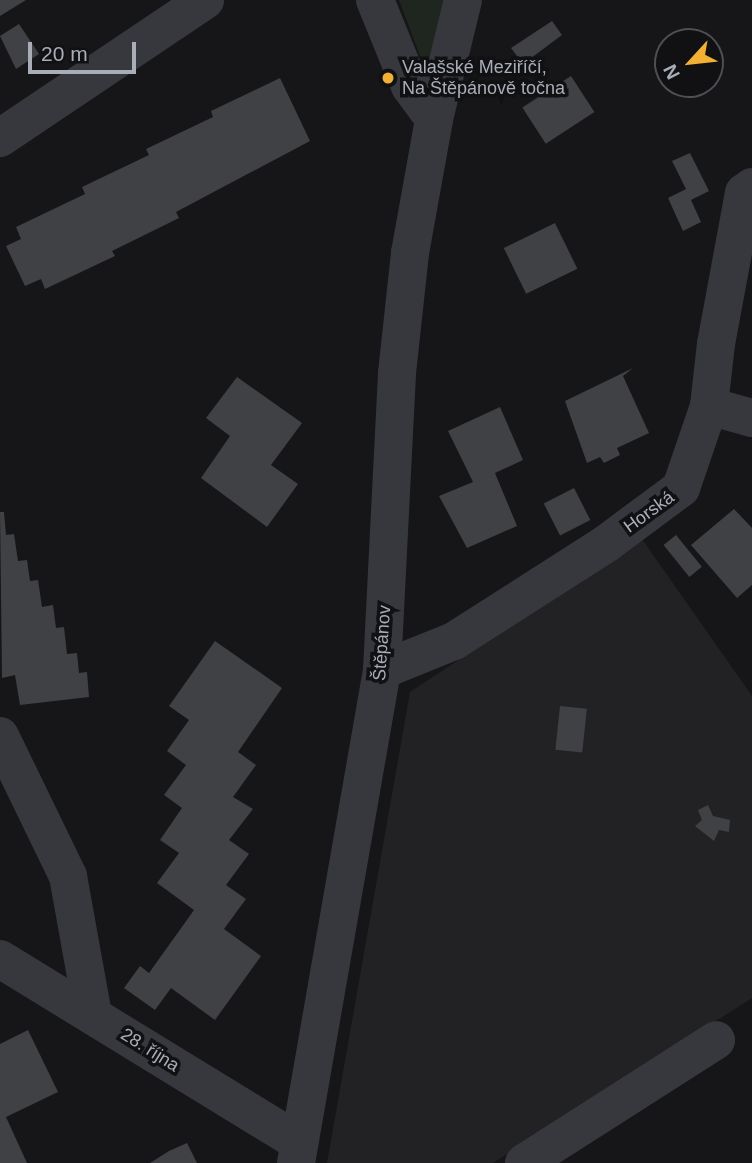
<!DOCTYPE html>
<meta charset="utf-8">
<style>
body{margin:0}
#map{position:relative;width:752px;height:1163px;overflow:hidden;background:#161618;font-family:Arial,sans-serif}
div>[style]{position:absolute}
.built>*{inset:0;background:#222225}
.green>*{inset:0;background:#1e261f}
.building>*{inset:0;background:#404145;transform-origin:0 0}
.minor>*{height:38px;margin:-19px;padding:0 19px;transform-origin:19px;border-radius:19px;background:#37383d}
.dots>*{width:19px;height:19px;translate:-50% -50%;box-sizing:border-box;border:4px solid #111113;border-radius:50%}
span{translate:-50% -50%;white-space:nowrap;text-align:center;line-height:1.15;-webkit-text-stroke:7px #111113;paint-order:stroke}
.poi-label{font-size:18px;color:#a8adb8}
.left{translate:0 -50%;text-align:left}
.street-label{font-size:18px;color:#a8adb8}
.north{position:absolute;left:654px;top:28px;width:70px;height:70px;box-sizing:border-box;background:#111113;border:2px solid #4d4f55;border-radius:50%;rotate:243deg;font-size:19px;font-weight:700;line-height:28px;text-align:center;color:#a8adb8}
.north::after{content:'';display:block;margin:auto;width:24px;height:32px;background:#f2b134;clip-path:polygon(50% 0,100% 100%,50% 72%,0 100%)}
.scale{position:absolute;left:28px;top:42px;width:108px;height:32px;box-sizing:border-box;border:4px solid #a8adb8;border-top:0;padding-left:9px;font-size:21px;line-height:24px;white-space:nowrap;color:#a8adb8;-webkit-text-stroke:5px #111113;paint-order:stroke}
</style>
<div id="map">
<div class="built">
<div style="clip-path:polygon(642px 539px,752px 696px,752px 998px,493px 1163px,327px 1163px,410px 692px)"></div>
</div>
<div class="green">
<div style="clip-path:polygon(399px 0,454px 0,428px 65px,420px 56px)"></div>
</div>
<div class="building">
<div style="clip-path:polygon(0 0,26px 0,0 16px)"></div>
<div style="clip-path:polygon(552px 21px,562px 35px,523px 64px,511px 48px)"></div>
<div style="clip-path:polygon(19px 24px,39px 54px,16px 69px,0 36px)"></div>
<div style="left:571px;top:76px;width:43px;height:58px;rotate:57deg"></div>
<div style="clip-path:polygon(280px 78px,310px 141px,176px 212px,179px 218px,112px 251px,115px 256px,45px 289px,41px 279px,25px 286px,6px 246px,21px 239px,16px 227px,85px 194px,82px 187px,149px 155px,146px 149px,213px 117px,211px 111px)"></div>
<div style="clip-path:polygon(690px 153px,709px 191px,691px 200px,701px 222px,683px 231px,668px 198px,686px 189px,672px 161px)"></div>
<div style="left:555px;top:223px;width:51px;height:57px;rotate:64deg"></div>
<div style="clip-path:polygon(633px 368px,623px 376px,649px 433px,617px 448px,620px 455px,604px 463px,600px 457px,587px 463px,565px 401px)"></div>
<div style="clip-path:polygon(237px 377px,302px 423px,271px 465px,298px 484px,267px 527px,201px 478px,230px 436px,206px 418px)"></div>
<div style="clip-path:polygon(500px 407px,523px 460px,495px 473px,517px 526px,467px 548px,439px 496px,473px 482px,448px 431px)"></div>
<div style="left:574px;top:488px;width:36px;height:34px;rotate:63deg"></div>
<div style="clip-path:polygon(734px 509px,752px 528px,752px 585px,737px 598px,691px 545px)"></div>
<div style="clip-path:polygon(0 512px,4px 512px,6px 535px,14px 534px,18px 561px,27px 560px,30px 581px,38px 580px,42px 607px,53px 605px,56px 628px,64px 627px,67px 654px,77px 653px,79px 673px,87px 672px,89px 697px,20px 705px,15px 675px,2px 678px)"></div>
<div style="left:676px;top:535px;width:41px;height:16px;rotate:51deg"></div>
<div style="clip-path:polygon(215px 641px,282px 688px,238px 752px,256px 765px,233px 797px,253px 809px,229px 840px,249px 854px,226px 885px,246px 899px,224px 929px,261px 956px,215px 1020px,171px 988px,155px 1010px,124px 988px,140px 966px,149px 973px,194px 910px,157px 883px,179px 853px,160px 840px,182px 808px,164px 795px,186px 765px,167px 751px,189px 720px,169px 706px)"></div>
<div style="left:560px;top:706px;width:27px;height:44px;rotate:6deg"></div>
<div style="clip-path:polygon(708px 805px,713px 816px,730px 820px,729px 832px,719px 830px,714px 841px,695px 826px,702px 820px,698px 810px)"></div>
<div style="clip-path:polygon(28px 1030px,58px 1092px,6px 1117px,27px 1163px,0 1163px,0 1044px)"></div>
<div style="clip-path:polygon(187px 1143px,197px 1163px,150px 1163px,169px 1151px)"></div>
</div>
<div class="minor">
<div style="left:375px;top:0;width:93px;rotate:67.9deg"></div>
<div style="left:410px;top:86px;width:41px;rotate:54deg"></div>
<div style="left:0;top:138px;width:247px;rotate:-33.9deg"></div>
<div style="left:709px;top:406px;width:45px;rotate:15.6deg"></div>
<div style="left:382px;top:670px;width:78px;rotate:-21.9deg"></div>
<div style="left:454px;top:641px;width:182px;rotate:-32.6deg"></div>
<div style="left:607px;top:543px;width:92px;rotate:-36.6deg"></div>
<div style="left:681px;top:488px;width:87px;rotate:-71.1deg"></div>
<div style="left:709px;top:406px;width:62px;rotate:-83.6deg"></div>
<div style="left:716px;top:344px;width:154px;rotate:-79.5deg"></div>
<div style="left:744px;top:193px;width:10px;rotate:-37deg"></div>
<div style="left:0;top:736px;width:156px;rotate:64.1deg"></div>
<div style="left:68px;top:876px;width:141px;rotate:79.8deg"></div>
<div style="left:0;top:959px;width:351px;rotate:31.5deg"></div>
<div style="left:296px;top:1163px;width:500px;rotate:-80.1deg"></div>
<div style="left:382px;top:670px;width:297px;rotate:-87.1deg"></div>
<div style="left:397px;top:373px;width:121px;rotate:-83.8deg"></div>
<div style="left:410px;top:253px;width:136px;rotate:-79.8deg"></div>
<div style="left:434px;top:119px;width:122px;rotate:-76.3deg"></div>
<div style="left:524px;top:1163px;width:228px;rotate:-32.6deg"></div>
</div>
<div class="dots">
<div style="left:388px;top:78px;background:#f2b134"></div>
</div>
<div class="poi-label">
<span class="left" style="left:402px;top:78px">Valašské Meziříčí,<br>Na Štěpánově točna</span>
</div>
<div class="street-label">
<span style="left:649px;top:512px;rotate:-36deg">Horská</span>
<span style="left:382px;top:643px;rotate:-86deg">Štěpánov</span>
<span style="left:150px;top:1050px;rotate:32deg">28. října</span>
</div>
<div class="north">N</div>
<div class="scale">20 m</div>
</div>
